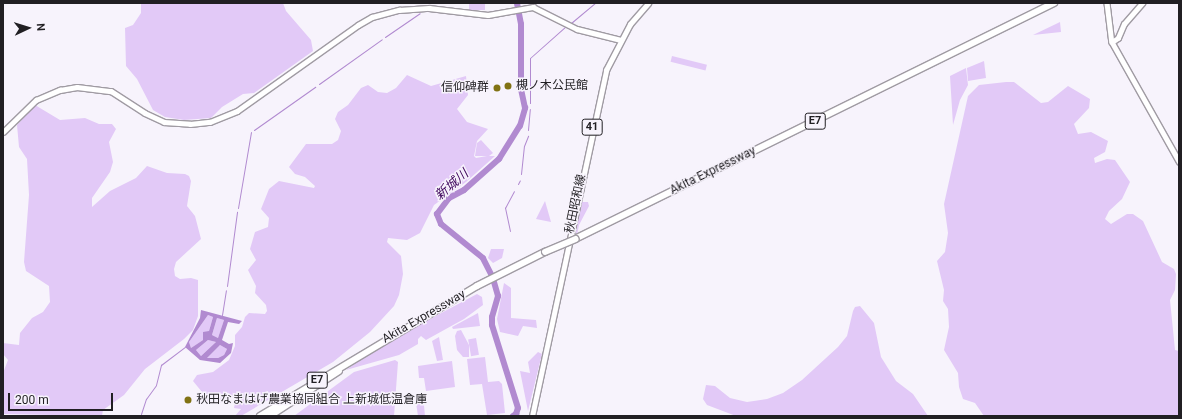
<!DOCTYPE html>
<meta charset="utf-8">
<style>
body{margin:0}
#map{position:relative;width:1182px;height:419px;overflow:hidden;background:#f7f3fc;font-family:Roboto,"Noto Sans JP",sans-serif}
div>[style]{position:absolute}
.green>*{inset:0;background:#e2c9f7;transform-origin:0 0}
.water>*{inset:0;background:#b18ad0}
.stream>*{height:1px;margin:-0.5px;padding:0 0.5px;transform-origin:0.5px;border-radius:0.5px;background:#b18ad0}
.river>*{height:6px;margin:-3px;padding:0 3px;transform-origin:3px;border-radius:3px;background:#b18ad0}
.roads{filter:drop-shadow(1px 0 #a09ba3) drop-shadow(-1px 0 #a09ba3) drop-shadow(0 1px #a09ba3) drop-shadow(0 -1px #a09ba3)}
.secondary>*{height:4.5px;margin:-2.25px;padding:0 2.25px;transform-origin:2.25px;border-radius:2.25px;background:#fff}
.primary>*{height:5px;margin:-2.5px;padding:0 2.5px;transform-origin:2.5px;border-radius:2.5px;background:#fff}
.highway>*{height:5.5px;margin:-2.75px;padding:0 2.75px;transform-origin:2.75px;border-radius:2.75px;background:#fff}
.bridges{filter:drop-shadow(1px 0 #a09ba3) drop-shadow(-1px 0 #a09ba3) drop-shadow(0 1px #a09ba3) drop-shadow(0 -1px #a09ba3)}
.highway-bridge>*{height:5.5px;margin:-2.75px;padding:0 2.75px;transform-origin:2.75px;border-radius:2.75px;background:#fff}
.dots>*{width:11px;height:11px;translate:-50% -50%;box-sizing:border-box;border:2px solid #f7f3fc;border-radius:50%}
span{translate:-50% -50%;white-space:nowrap;text-align:center;line-height:1.15;-webkit-text-stroke:3px #f7f3fc;paint-order:stroke}
.shield-label span{padding:1px 3px;background:#f7f3fc;border:1px solid;border-radius:3px;-webkit-text-stroke-width:0}
.shield-label{font-size:11px;color:#211f23;font-weight:700}
.poi-label{font-size:12px;color:#211f23}
.left{translate:0 -50%;text-align:left}
.right{translate:-100% -50%;text-align:right}
.street-label{font-size:12px;color:#211f23}
.water-label{font-size:13px;color:#3e055c;font-style:italic}
.frame{position:absolute;inset:0;border:4px solid #211f23;pointer-events:none}
.north{position:absolute;left:8px;top:8px;width:40px;height:40px;-webkit-text-stroke:3px #f7f3fc;paint-order:stroke;rotate:86deg;font-size:11px;font-weight:700;line-height:16px;text-align:center;color:#211f23}
.north::after{content:'';display:block;margin:auto;width:14px;height:18px;background:#211f23;clip-path:polygon(50% 0,100% 100%,50% 72%,0 100%)}
.scale{position:absolute;left:8px;top:393px;width:105px;height:18px;box-sizing:border-box;border:2px solid #211f23;border-top:0;padding-left:5px;font-size:12px;line-height:14px;white-space:nowrap;color:#211f23;-webkit-text-stroke:3px #f7f3fc;paint-order:stroke}
</style>
<div id="map">
<div class="green">
<div style="clip-path:polygon(141px 3px,283px 3px,286px 11px,311px 40px,313px 51px,254px 93px,243px 94px,222px 107px,211px 118px,184px 120px,165px 117px,153px 110px,137px 79px,126px 66px,125px 28px,133px 25px,141px 13px)"></div>
<div style="left:469px;top:3px;width:16px;height:7px"></div>
<div style="clip-path:polygon(1060px 22px,1061px 32px,1033px 35px)"></div>
<div style="left:672px;top:56px;width:36px;height:6px;rotate:14deg"></div>
<div style="clip-path:polygon(984px 61px,986px 78px,968px 81px,967px 68px)"></div>
<div style="clip-path:polygon(966px 68px,968px 85px,960px 100px,953px 125px,950px 76px)"></div>
<div style="clip-path:polygon(407px 75px,431px 86px,466px 76px,468px 95px,457px 109px,467px 122px,488px 129px,477px 141px,474px 156px,476px 158px,487px 156px,475px 156px,477px 143px,481px 140px,493px 153px,489px 156px,495px 156px,466px 182px,434px 205px,420px 233px,407px 240px,388px 238px,387px 242px,401px 256px,403px 274px,399px 295px,394px 306px,370px 332px,333px 362px,241px 416px,235px 416px,241px 409px,234px 408px,236px 398px,233px 396px,218px 404px,203px 400px,202px 392px,193px 381px,197px 375px,213px 372px,229px 360px,235px 346px,235px 335px,242px 327px,245px 317px,249px 313px,265px 314px,267px 311px,266px 305px,255px 293px,256px 286px,248px 270px,256px 260px,250px 249px,255px 232px,268px 227px,269px 218px,261px 209px,269px 189px,279px 181px,314px 188px,315px 186px,305px 177px,295px 174px,289px 167px,306px 144px,332px 144px,338px 140px,341px 131px,335px 119px,338px 112px,348px 105px,361px 88px,368px 85px,378px 92px,387px 93px,396px 88px)"></div>
<div style="clip-path:polygon(1006px 82px,1014px 82px,1041px 103px,1048px 102px,1068px 86px,1090px 99px,1089px 108px,1074px 124px,1078px 134px,1091px 132px,1108px 141px,1105px 152px,1094px 158px,1095px 163px,1107px 159px,1115px 160px,1130px 182px,1122px 199px,1109px 211px,1105px 219px,1111px 224px,1127px 214px,1133px 214px,1143px 221px,1162px 262px,1174px 269px,1176px 274px,1175px 290px,1170px 300px,1175px 350px,1179px 351px,1179px 416px,984px 416px,975px 403px,963px 399px,959px 387px,958px 373px,944px 350px,949px 327px,948px 309px,943px 301px,944px 290px,937px 261px,945px 252px,948px 233px,944px 204px,968px 96px,979px 85px)"></div>
<div style="clip-path:polygon(35px 105px,60px 120px,85px 118px,99px 124px,112px 124px,116px 129px,109px 142px,113px 162px,110px 172px,92px 198px,92px 207px,110px 191px,136px 178px,147px 166px,167px 173px,185px 174px,189px 176px,191px 181px,187px 206px,195px 216px,201px 239px,176px 262px,174px 269px,175px 276px,180px 279px,191px 278px,198px 280px,198px 316px,193px 330px,184px 339px,145px 369px,124px 395px,103px 410px,102px 416px,3px 414px,3px 373px,8px 360px,3px 354px,3px 343px,19px 345px,20px 333px,32px 318px,43px 312px,50px 302px,49px 286px,26px 271px,24px 262px,29px 195px,27px 159px,19px 147px,17px 125px)"></div>
<div style="clip-path:polygon(545px 201px,551px 222px,536px 219px)"></div>
<div style="clip-path:polygon(582px 202px,588px 202px,589px 206px,579px 225px,577px 235px,574px 237px)"></div>
<div style="clip-path:polygon(491px 249px,504px 249px,502px 258px,493px 263px,488px 258px)"></div>
<div style="clip-path:polygon(504px 283px,511px 288px,511px 318px,536px 320px,537px 328px,523px 326px,518px 336px,500px 332px,497px 319px)"></div>
<div style="clip-path:polygon(477px 294px,482px 297px,483px 305px,464px 319px,426px 340px,421px 336px,418px 339px,418px 344px,399px 355px,346px 370px,383px 344px)"></div>
<div style="clip-path:polygon(860px 306px,874px 323px,881px 357px,896px 381px,913px 394px,928px 416px,736px 416px,707px 405px,703px 399px,706px 385px,715px 386px,730px 398px,747px 402px,767px 399px,783px 393px,802px 380px,838px 347px,847px 336px,853px 311px,855px 307px)"></div>
<div style="clip-path:polygon(478px 313px,480px 326px,453px 329px,452px 327px)"></div>
<div style="clip-path:polygon(208px 315px,213px 317px,209px 331px,203px 340px,191px 348px,189px 342px)"></div>
<div style="clip-path:polygon(217px 318px,224px 320px,218px 338px,212px 335px)"></div>
<div style="clip-path:polygon(461px 330px,469px 345px,469px 357px,463px 357px,457px 350px,455px 336px,457px 331px)"></div>
<div style="clip-path:polygon(439px 337px,443px 360px,437px 361px,432px 341px)"></div>
<div style="left:476px;top:338px;width:17px;height:8px;rotate:80deg"></div>
<div style="clip-path:polygon(208px 340px,216px 342px,201px 356px,196px 350px)"></div>
<div style="clip-path:polygon(220px 345px,227px 349px,224px 355px,218px 358px,207px 358px)"></div>
<div style="clip-path:polygon(538px 352px,542px 354px,528px 411px,520px 371px,530px 373px,528px 362px)"></div>
<div style="clip-path:polygon(485px 357px,488px 382px,499px 381px,502px 384px,505px 413px,487px 415px,482px 384px,470px 385px,467px 359px)"></div>
<div style="clip-path:polygon(395px 360px,398px 362px,394px 416px,294px 416px,354px 372px)"></div>
<div style="clip-path:polygon(452px 361px,455px 387px,426px 391px,424px 378px,419px 378px,418px 366px)"></div>
<div style="clip-path:polygon(423px 395px,425px 416px,418px 416px,415px 396px)"></div>
</div>
<div class="water">
<div style="clip-path:polygon(evenodd,201px 310px,242px 321px,239px 324px,228px 322px,222px 340px,229px 344px,233px 343px,231px 353px,220px 363px,200px 360px,185px 347px,200px 318px,201px 310px,208px 315px,213px 317px,209px 331px,203px 332px,203px 340px,191px 348px,189px 342px,208px 315px,201px 310px,217px 318px,224px 320px,218px 338px,212px 335px,217px 318px,201px 310px,208px 340px,216px 342px,201px 356px,196px 350px,208px 340px,201px 310px,220px 345px,227px 349px,224px 355px,218px 358px,207px 358px,220px 345px)"></div>
</div>
<div class="stream">
<div style="left:571px;top:23px;width:31px;rotate:-40deg"></div>
<div style="left:385px;top:37px;width:42px;rotate:-34.4deg"></div>
<div style="left:319px;top:84px;width:77px;rotate:-35.5deg"></div>
<div style="left:530px;top:103px;width:45px;rotate:-90deg"></div>
<div style="left:530px;top:58px;width:48px;rotate:-41.6deg"></div>
<div style="left:254px;top:130px;width:75px;rotate:-35.2deg"></div>
<div style="left:528px;top:130px;width:21px;rotate:-85deg"></div>
<div style="left:521px;top:174px;width:28px;rotate:-84deg"></div>
<div style="left:524px;top:146px;width:11px;rotate:-68deg"></div>
<div style="left:518px;top:184px;width:4px;rotate:-63deg"></div>
<div style="left:238px;top:208px;width:77px;rotate:-80.3deg"></div>
<div style="left:510px;top:231px;width:24px;rotate:-102deg"></div>
<div style="left:505px;top:208px;width:19px;rotate:-62deg"></div>
<div style="left:227px;top:286px;width:75px;rotate:-82.3deg"></div>
<div style="left:222px;top:315px;width:25px;rotate:-81deg"></div>
<div style="left:141px;top:414px;width:16px;rotate:-72deg"></div>
<div style="left:146px;top:399px;width:17px;rotate:-54deg"></div>
<div style="left:156px;top:385px;width:21px;rotate:-76deg"></div>
<div style="left:161px;top:365px;width:30px;rotate:-37deg"></div>
</div>
<div class="river">
<div style="left:513px;top:416px;width:4px;rotate:-34deg"></div>
<div style="left:516px;top:414px;width:6px;rotate:-72deg"></div>
<div style="left:518px;top:408px;width:87px;rotate:-107.4deg"></div>
<div style="left:492px;top:325px;width:8px;rotate:-90deg"></div>
<div style="left:492px;top:317px;width:22px;rotate:-74deg"></div>
<div style="left:498px;top:296px;width:19px;rotate:-106deg"></div>
<div style="left:493px;top:278px;width:22px;rotate:-117deg"></div>
<div style="left:483px;top:258px;width:54px;rotate:-141deg"></div>
<div style="left:441px;top:224px;width:11px;rotate:-112deg"></div>
<div style="left:437px;top:214px;width:20px;rotate:-53deg"></div>
<div style="left:449px;top:198px;width:17px;rotate:-28deg"></div>
<div style="left:464px;top:190px;width:47px;rotate:-41.5deg"></div>
<div style="left:499px;top:159px;width:39px;rotate:-58deg"></div>
<div style="left:520px;top:126px;width:19px;rotate:-74deg"></div>
<div style="left:525px;top:108px;width:19px;rotate:-102deg"></div>
<div style="left:521px;top:89px;width:65px;rotate:-90deg"></div>
<div style="left:521px;top:24px;width:21px;rotate:-101deg"></div>
</div>
<div class="roads">
<div class="secondary">
<div style="left:1107px;top:3px;width:39px;rotate:83deg"></div>
<div style="left:1112px;top:42px;width:137px;rotate:60.6deg"></div>
<div style="left:1112px;top:42px;width:7px;rotate:-34deg"></div>
<div style="left:1118px;top:38px;width:15px;rotate:-67deg"></div>
<div style="left:1124px;top:24px;width:28px;rotate:-49deg"></div>
<div style="left:3px;top:132px;width:46px;rotate:-44.1deg"></div>
<div style="left:36px;top:100px;width:26px;rotate:-23deg"></div>
<div style="left:60px;top:90px;width:17px;rotate:-10deg"></div>
<div style="left:77px;top:87px;width:34px;rotate:7deg"></div>
<div style="left:111px;top:91px;width:40px;rotate:32.9deg"></div>
<div style="left:145px;top:113px;width:21px;rotate:25deg"></div>
<div style="left:164px;top:122px;width:26px;rotate:4deg"></div>
<div style="left:190px;top:124px;width:20px;rotate:-6deg"></div>
<div style="left:210px;top:122px;width:29px;rotate:-22deg"></div>
<div style="left:237px;top:111px;width:148px;rotate:-35.4deg"></div>
<div style="left:358px;top:25px;width:16px;rotate:-30deg"></div>
<div style="left:372px;top:17px;width:28px;rotate:-15deg"></div>
<div style="left:399px;top:10px;width:30px;rotate:-4deg"></div>
<div style="left:429px;top:8px;width:59px;rotate:6.8deg"></div>
<div style="left:488px;top:15px;width:46px;rotate:-10.1deg"></div>
<div style="left:533px;top:7px;width:49px;rotate:26.6deg"></div>
<div style="left:577px;top:29px;width:45px;rotate:14deg"></div>
</div>
<div class="primary">
<div style="left:532px;top:416px;width:354px;rotate:-77.9deg"></div>
<div style="left:606px;top:70px;width:52px;rotate:-62.4deg"></div>
<div style="left:630px;top:24px;width:28px;rotate:-49deg"></div>
</div>
<div class="highway">
<div style="left:575px;top:239px;width:534px;rotate:-26.23deg"></div>
<div style="left:260px;top:416px;width:253px;rotate:-30.9deg"></div>
<div style="left:477px;top:286px;width:76px;rotate:-26.6deg"></div>
<div style="left:270px;top:416px;width:82px;rotate:-33.1deg"></div>
</div>
</div>
<div class="bridges">
<div class="highway-bridge">
<div style="left:545px;top:252px;width:33px;rotate:-23deg"></div>
</div>
</div>
<div class="dots">
<div style="left:508px;top:86px;background:#817214"></div>
<div style="left:497px;top:88px;background:#817214"></div>
<div style="left:188px;top:400px;background:#817214"></div>
</div>
<div class="shield-label">
<span style="left:815px;top:121px">E7</span>
<span style="left:592px;top:127px">41</span>
<span style="left:317px;top:380px">E7</span>
</div>
<div class="poi-label">
<span class="left" style="left:516px;top:86px">槻ノ木公民館</span>
<span class="right" style="left:489px;top:88px">信仰碑群</span>
<span class="left" style="left:196px;top:400px">秋田なまはげ農業協同組合 上新城低温倉庫</span>
</div>
<div class="street-label">
<span style="left:713px;top:171px;rotate:-26deg">Akita Expressway</span>
<span style="left:576px;top:204px;rotate:-78deg">秋田昭和線</span>
<span style="left:424px;top:317px;rotate:-30deg">Akita Expressway</span>
</div>
<div class="water-label">
<span style="left:452px;top:185px;rotate:-41deg">新城川</span>
</div>
<div class="frame"></div>
<div class="north">N</div>
<div class="scale">200 m</div>
</div>
